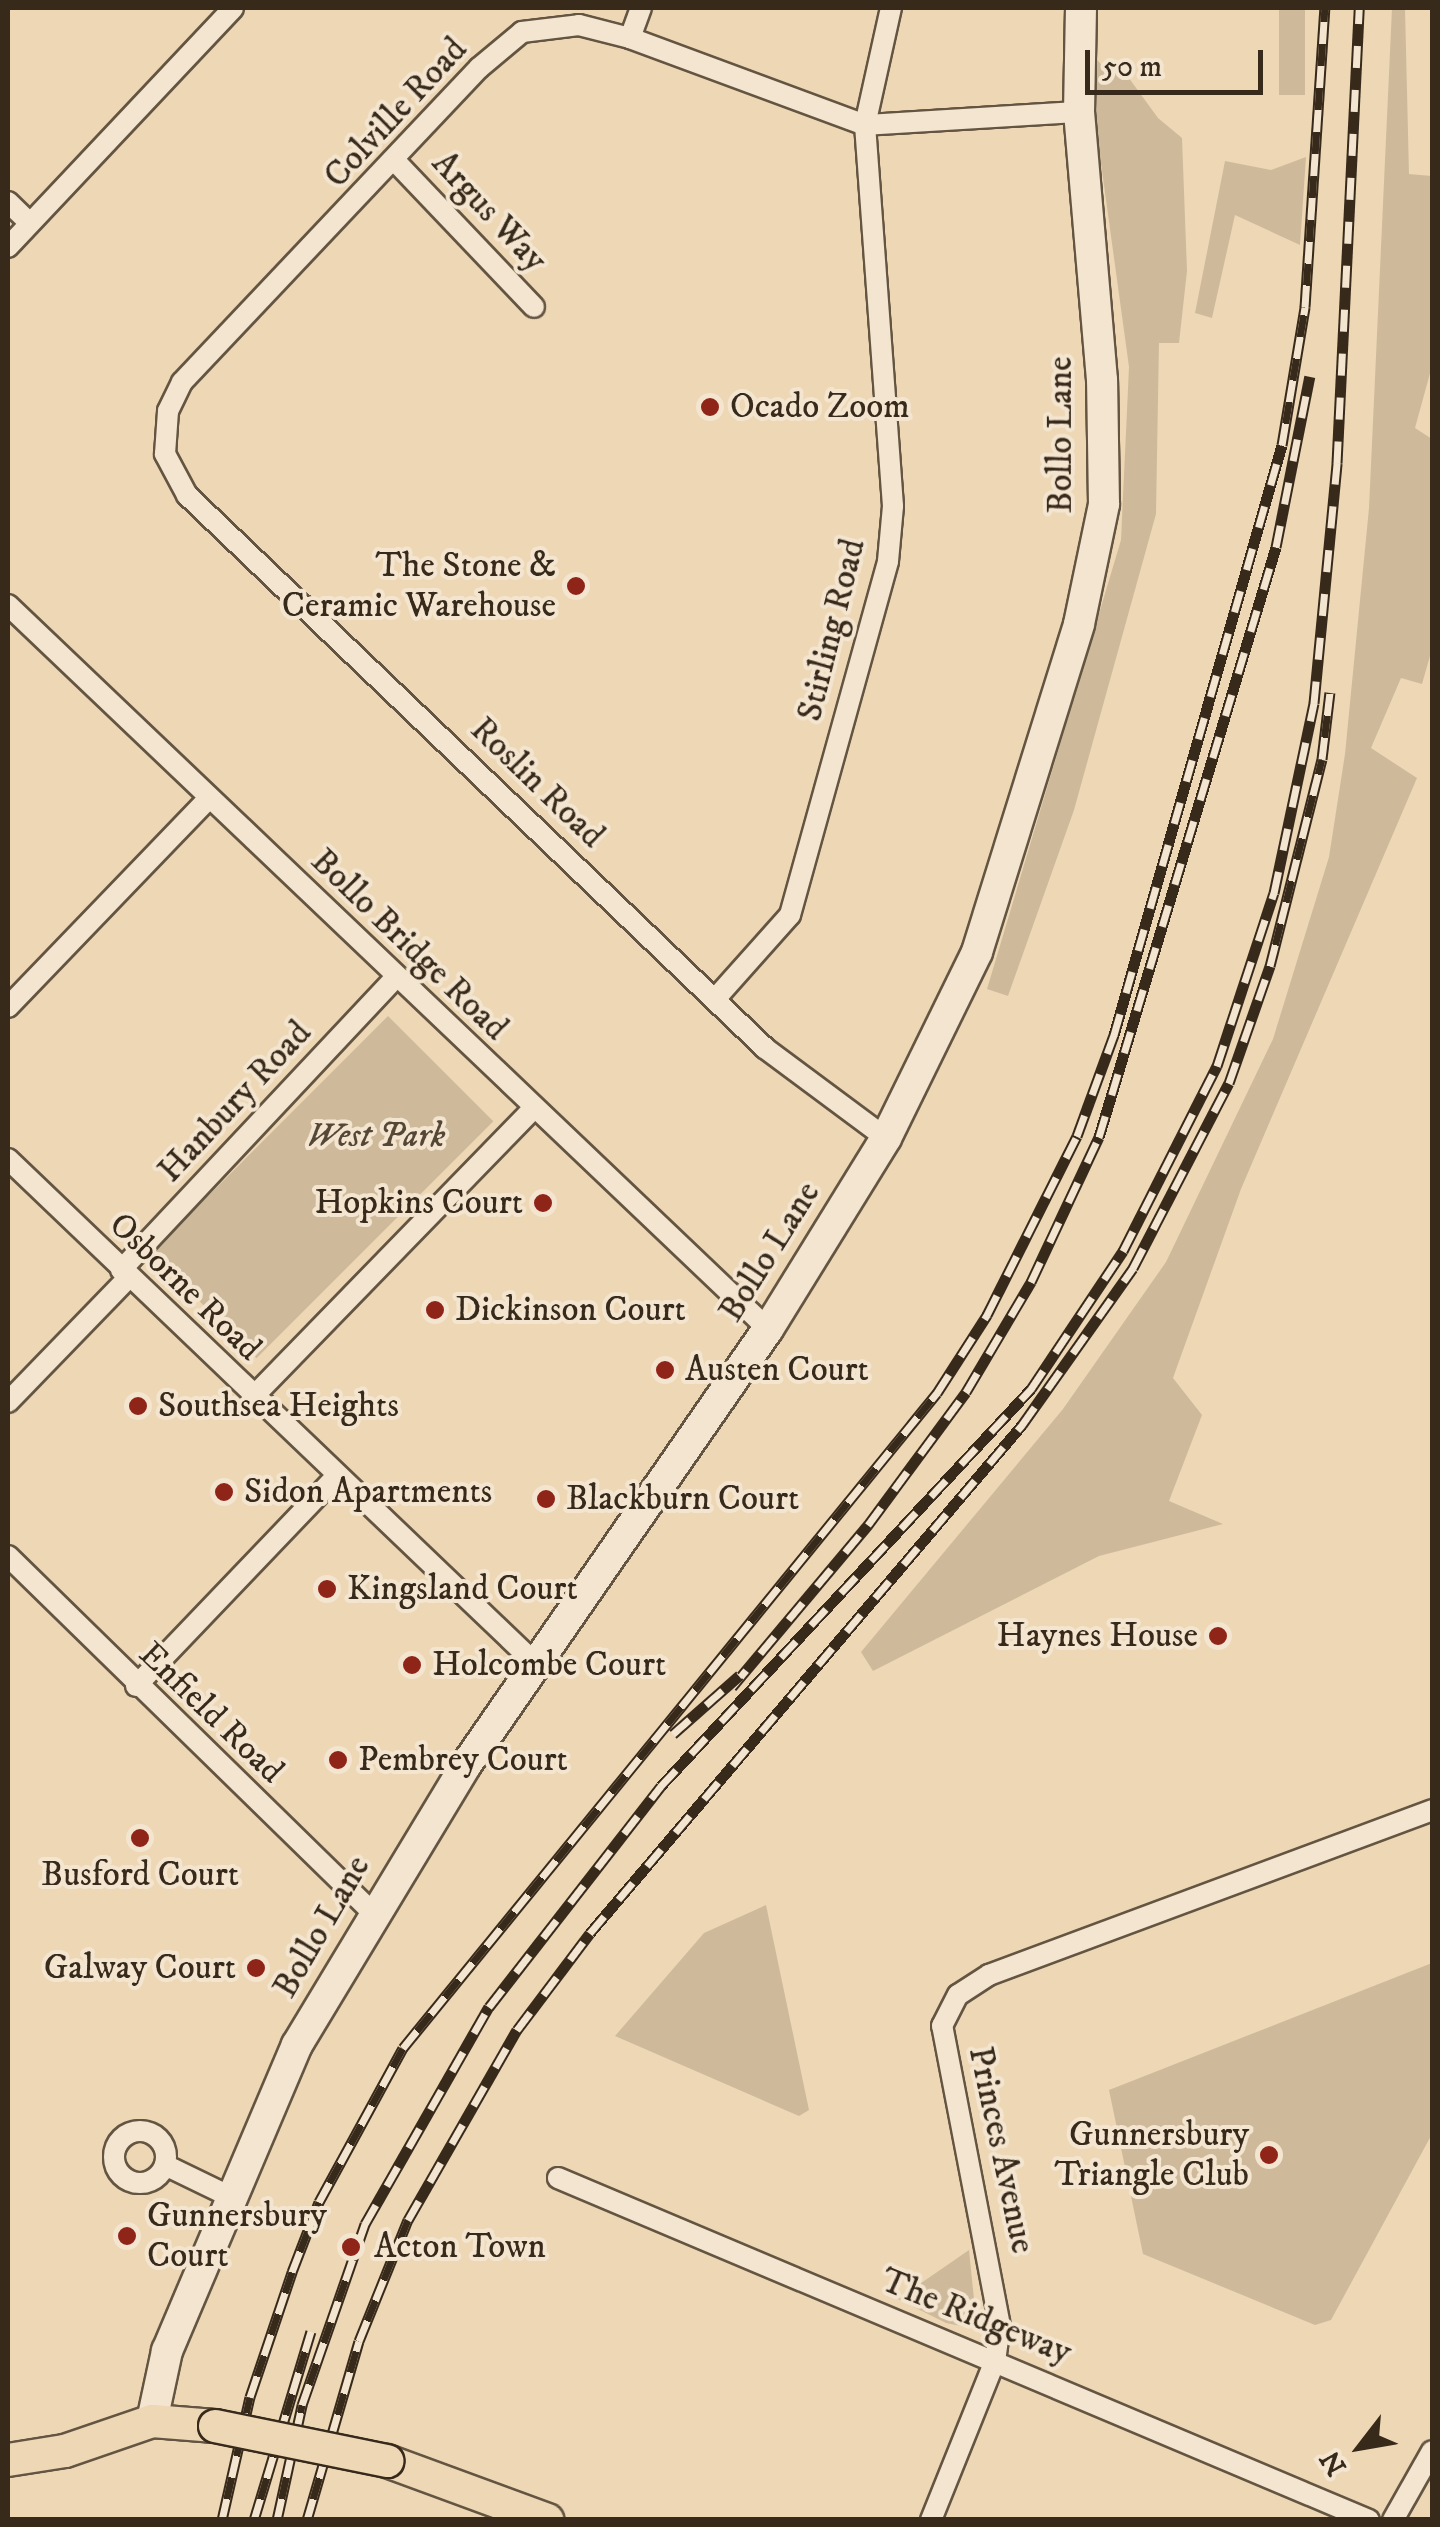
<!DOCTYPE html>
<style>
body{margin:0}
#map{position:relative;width:1440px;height:2527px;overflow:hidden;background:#edd7b5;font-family:"IM FELL DW Pica",serif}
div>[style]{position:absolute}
.green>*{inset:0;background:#ceba9b;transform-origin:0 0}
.roads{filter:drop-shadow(2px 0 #645542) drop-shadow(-2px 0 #645542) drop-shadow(0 2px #645542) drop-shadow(0 -2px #645542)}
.street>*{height:20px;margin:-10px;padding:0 10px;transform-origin:10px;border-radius:10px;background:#f3e5cf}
.street>.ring{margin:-10px;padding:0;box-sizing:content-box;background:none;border:20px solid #f3e5cf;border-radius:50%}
.secondary>*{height:30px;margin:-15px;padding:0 15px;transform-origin:15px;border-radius:15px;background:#f3e5cf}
.primary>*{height:32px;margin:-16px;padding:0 16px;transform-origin:16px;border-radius:16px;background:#edd7b5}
.rail>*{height:11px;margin-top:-5.5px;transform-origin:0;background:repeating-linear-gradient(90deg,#f3e5cf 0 22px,#372a1b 0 44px);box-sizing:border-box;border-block:2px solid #372a1b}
.bridges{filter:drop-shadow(2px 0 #372a1b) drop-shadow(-2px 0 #372a1b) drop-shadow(0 2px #372a1b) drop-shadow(0 -2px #372a1b)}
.primary-bridge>*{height:32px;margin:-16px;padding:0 16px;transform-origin:16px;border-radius:16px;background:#edd7b5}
.dots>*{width:28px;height:28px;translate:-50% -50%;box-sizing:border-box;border:5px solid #f3e5cf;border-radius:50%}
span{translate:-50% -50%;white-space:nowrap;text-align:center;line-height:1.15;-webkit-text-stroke:8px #f3e5cf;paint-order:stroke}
.street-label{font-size:35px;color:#372a1b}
.poi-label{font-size:35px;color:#372a1b}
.left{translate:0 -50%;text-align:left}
.right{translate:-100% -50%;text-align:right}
.park-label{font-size:35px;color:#554735;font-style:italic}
.frame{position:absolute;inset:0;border:10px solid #372a1b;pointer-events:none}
.north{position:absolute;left:1310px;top:2397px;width:100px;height:100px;-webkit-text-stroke:8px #f3e5cf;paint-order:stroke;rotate:239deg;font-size:28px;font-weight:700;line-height:40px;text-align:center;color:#372a1b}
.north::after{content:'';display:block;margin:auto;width:35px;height:45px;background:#372a1b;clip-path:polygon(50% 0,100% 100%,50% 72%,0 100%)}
.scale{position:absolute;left:1085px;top:50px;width:178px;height:45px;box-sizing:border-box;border:5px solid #372a1b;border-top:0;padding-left:12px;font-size:30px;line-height:35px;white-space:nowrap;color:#372a1b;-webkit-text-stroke:8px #f3e5cf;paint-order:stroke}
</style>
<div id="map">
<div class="green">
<div style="left:1279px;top:8px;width:26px;height:87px"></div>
<div style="clip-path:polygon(1392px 8px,1405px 8px,1409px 174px,1432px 176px,1432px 366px,1415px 428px,1432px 439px,1432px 649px,1422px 684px,1401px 678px,1371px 748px,1417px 778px,1241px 1189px,1173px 1378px,1202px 1415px,1169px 1501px,1223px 1524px,1099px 1556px,873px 1671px,861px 1652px,1063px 1409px,1166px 1262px,1273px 1039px,1329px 857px,1345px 754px,1369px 508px)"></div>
<div style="clip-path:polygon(1095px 57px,1107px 72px,1118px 63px,1158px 118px,1182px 138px,1187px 271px,1179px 343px,1159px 343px,1156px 514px,1074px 810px,1008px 996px,987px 989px,1121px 540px,1129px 367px,1088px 69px)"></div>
<div style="clip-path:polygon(1306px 157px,1300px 245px,1235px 215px,1212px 318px,1195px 313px,1225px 161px,1271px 170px)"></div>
<div style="left:388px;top:1016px;width:149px;height:335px;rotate:45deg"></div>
<div style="clip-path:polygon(766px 1905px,809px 2110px,799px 2116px,615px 2036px,704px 1933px)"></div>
<div style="clip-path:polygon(1432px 1963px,1432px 2134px,1331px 2320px,1315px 2325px,1143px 2254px,1109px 2090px)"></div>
<div style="clip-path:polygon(969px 2250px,976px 2319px,966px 2327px,946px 2323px,898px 2299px)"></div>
</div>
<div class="roads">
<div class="street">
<div style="left:630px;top:38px;width:32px;rotate:-70deg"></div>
<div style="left:396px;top:162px;width:200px;rotate:46.4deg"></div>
<div style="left:8px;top:202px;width:30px;rotate:44deg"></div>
<div style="left:8px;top:247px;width:328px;rotate:-46.7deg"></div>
<div style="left:8px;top:605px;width:1050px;rotate:43.61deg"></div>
<div style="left:716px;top:998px;width:111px;rotate:-48.3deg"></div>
<div style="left:790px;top:915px;width:367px;rotate:-74.5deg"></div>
<div style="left:888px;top:561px;width:55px;rotate:-84.8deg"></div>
<div style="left:893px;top:506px;width:382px;rotate:-94.2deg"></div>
<div style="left:865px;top:125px;width:120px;rotate:-77.5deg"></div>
<div style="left:8px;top:1007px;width:289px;rotate:-46.1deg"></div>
<div style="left:886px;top:1138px;width:151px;rotate:-143.4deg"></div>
<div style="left:765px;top:1048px;width:800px;rotate:-136.27deg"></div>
<div style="left:187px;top:495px;width:47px;rotate:-118.2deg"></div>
<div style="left:165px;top:454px;width:43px;rotate:-86deg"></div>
<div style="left:168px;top:411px;width:32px;rotate:-64deg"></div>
<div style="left:182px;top:382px;width:432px;rotate:-46.6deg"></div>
<div style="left:479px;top:68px;width:56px;rotate:-39.9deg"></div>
<div style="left:522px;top:32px;width:57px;rotate:-7deg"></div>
<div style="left:579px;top:25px;width:53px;rotate:14.3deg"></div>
<div style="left:630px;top:38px;width:251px;rotate:20.3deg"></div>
<div style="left:865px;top:125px;width:214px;rotate:-3.5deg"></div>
<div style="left:8px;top:1159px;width:732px;rotate:43.73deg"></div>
<div style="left:121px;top:1270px;width:402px;rotate:-46.8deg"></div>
<div style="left:252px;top:1398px;width:403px;rotate:-45.8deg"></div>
<div style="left:8px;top:1402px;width:173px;rotate:-45.9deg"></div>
<div style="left:8px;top:1556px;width:509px;rotate:44.36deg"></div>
<div style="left:136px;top:1686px;width:291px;rotate:-46.3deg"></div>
<div class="ring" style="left:114px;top:2131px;width:32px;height:32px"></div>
<div style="left:165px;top:2165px;width:71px;rotate:25.8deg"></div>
<div style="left:558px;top:2178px;width:880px;rotate:22.87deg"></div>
<div style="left:931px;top:2520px;width:171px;rotate:-68.1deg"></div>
<div style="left:995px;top:2361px;width:35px;rotate:-82deg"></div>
<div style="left:1000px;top:2326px;width:306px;rotate:-100.9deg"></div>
<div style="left:942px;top:2026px;width:35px;rotate:-63deg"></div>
<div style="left:958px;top:1995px;width:37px;rotate:-33deg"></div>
<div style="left:989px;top:1975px;width:473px;rotate:-20.4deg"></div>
<div style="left:1393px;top:2520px;width:79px;rotate:-60.5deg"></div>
</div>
<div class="secondary">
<div style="left:152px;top:2421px;width:72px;rotate:-77.9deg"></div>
<div style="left:167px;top:2351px;width:332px;rotate:-67deg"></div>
<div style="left:297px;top:2045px;width:327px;rotate:-58.9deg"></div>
<div style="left:466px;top:1765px;width:530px;rotate:-55.29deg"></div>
<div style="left:768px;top:1329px;width:225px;rotate:-58.3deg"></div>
<div style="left:886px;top:1138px;width:207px;rotate:-63.9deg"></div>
<div style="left:977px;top:952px;width:343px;rotate:-72.7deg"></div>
<div style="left:1079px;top:624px;width:123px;rotate:-78.2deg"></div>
<div style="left:1104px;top:504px;width:124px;rotate:-90.9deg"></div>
<div style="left:1102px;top:380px;width:269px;rotate:-94.9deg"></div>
<div style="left:1079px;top:112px;width:104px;rotate:-88.9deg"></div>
</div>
<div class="primary">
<div style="left:8px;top:2460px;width:58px;rotate:-9deg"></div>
<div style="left:65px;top:2451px;width:92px;rotate:-19deg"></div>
<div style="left:152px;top:2421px;width:63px;rotate:4.5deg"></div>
<div style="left:387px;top:2461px;width:171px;rotate:20.2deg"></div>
</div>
</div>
<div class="rail">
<div style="left:732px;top:1687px;width:212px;rotate:-50deg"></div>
<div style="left:868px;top:1525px;width:165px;rotate:-53.6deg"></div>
<div style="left:966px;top:1392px;width:128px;rotate:-59.4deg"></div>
<div style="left:1031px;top:1282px;width:160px;rotate:-64.9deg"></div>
<div style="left:1099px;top:1137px;width:616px;rotate:-73.3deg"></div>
<div style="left:1276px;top:547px;width:174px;rotate:-78.8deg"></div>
<div style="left:673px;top:1734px;width:89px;rotate:-41.4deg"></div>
<div style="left:222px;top:2520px;width:126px;rotate:-77.2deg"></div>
<div style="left:250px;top:2397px;width:132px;rotate:-71.4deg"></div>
<div style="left:292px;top:2272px;width:75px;rotate:-68.9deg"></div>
<div style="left:319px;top:2202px;width:175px;rotate:-61.4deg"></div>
<div style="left:403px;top:2048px;width:845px;rotate:-50.81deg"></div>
<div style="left:937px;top:1393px;width:93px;rotate:-57.3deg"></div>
<div style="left:987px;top:1315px;width:200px;rotate:-63.3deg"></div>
<div style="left:1077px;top:1136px;width:108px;rotate:-69.9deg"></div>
<div style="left:1114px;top:1035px;width:613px;rotate:-74.11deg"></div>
<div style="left:1282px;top:445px;width:140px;rotate:-80.5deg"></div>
<div style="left:1305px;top:307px;width:300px;rotate:-86.2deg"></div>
<div style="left:254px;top:2520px;width:197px;rotate:-73.2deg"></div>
<div style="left:277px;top:2520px;width:118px;rotate:-77.7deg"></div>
<div style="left:302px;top:2405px;width:192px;rotate:-70.8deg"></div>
<div style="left:365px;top:2224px;width:250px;rotate:-60.3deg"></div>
<div style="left:489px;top:2007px;width:280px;rotate:-52.1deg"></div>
<div style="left:661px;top:1786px;width:543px;rotate:-47.02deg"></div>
<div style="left:1031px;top:1389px;width:166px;rotate:-56.3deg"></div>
<div style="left:1123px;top:1251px;width:208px;rotate:-63.1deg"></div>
<div style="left:1217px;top:1066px;width:182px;rotate:-71.8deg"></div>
<div style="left:1274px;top:893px;width:194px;rotate:-78.1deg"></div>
<div style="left:1314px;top:703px;width:241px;rotate:-84.5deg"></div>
<div style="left:1337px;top:463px;width:456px;rotate:-87.2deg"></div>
<div style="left:307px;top:2520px;width:186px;rotate:-73.8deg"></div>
<div style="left:359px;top:2341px;width:131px;rotate:-68deg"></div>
<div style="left:408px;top:2220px;width:219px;rotate:-60.2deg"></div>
<div style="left:517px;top:2030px;width:121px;rotate:-53deg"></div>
<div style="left:590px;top:1933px;width:667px;rotate:-49.62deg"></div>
<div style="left:1022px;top:1425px;width:192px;rotate:-54.7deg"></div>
<div style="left:1133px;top:1268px;width:208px;rotate:-62.6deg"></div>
<div style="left:1229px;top:1083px;width:124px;rotate:-70.7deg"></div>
<div style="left:1270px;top:966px;width:213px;rotate:-75.9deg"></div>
<div style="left:1322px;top:759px;width:67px;rotate:-83.2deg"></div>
</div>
<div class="bridges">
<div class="primary-bridge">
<div style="left:215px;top:2426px;width:176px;rotate:11.5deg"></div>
</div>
</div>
<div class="dots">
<div style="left:710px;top:407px;background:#8f2418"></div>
<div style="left:576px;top:586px;background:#8f2418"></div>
<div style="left:543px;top:1203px;background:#8f2418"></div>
<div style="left:435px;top:1310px;background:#8f2418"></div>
<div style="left:665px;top:1370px;background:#8f2418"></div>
<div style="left:138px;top:1406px;background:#8f2418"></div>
<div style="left:224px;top:1492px;background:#8f2418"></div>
<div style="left:546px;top:1499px;background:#8f2418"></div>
<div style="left:327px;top:1589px;background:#8f2418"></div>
<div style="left:1218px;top:1636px;background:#8f2418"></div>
<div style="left:412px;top:1665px;background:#8f2418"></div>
<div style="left:338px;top:1760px;background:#8f2418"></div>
<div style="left:140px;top:1838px;background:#8f2418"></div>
<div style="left:256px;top:1968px;background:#8f2418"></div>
<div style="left:1269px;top:2155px;background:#8f2418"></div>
<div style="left:127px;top:2236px;background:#8f2418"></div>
<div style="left:351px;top:2247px;background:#8f2418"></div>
</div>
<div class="street-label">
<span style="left:396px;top:113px;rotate:-47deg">Colville Road</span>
<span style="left:489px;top:212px;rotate:47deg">Argus Way</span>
<span style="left:1061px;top:435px;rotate:-90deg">Bollo Lane</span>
<span style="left:832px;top:630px;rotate:-76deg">Stirling Road</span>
<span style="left:537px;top:783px;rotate:44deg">Roslin Road</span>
<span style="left:409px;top:945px;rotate:44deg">Bollo Bridge Road</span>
<span style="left:235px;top:1102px;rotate:-47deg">Hanbury Road</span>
<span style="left:770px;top:1252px;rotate:-58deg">Bollo Lane</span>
<span style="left:185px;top:1287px;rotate:44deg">Osborne Road</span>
<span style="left:211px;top:1713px;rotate:44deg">Enfield Road</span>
<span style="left:322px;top:1927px;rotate:-60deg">Bollo Lane</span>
<span style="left:1001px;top:2150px;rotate:78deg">Princes Avenue</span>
<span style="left:976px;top:2317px;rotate:22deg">The Ridgeway</span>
</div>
<div class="poi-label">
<span class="left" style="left:730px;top:407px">Ocado Zoom</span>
<span class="right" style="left:556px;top:586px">The Stone &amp;<br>Ceramic Warehouse</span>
<span class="right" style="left:523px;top:1203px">Hopkins Court</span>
<span class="left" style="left:455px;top:1310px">Dickinson Court</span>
<span class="left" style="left:685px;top:1370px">Austen Court</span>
<span class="left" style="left:158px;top:1406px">Southsea Heights</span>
<span class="left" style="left:244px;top:1492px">Sidon Apartments</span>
<span class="left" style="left:566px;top:1499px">Blackburn Court</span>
<span class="left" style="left:347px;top:1589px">Kingsland Court</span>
<span class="right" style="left:1198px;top:1636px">Haynes House</span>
<span class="left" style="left:432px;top:1665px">Holcombe Court</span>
<span class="left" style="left:358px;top:1760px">Pembrey Court</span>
<span style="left:140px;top:1875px">Busford Court</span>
<span class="right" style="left:236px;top:1968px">Galway Court</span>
<span class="right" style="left:1249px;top:2155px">Gunnersbury<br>Triangle Club</span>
<span class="left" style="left:147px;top:2236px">Gunnersbury<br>Court</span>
<span class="left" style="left:374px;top:2247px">Acton Town</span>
</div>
<div class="park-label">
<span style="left:376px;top:1136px">West Park</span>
</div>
<div class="frame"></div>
<div class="north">N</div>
<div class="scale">50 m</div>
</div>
